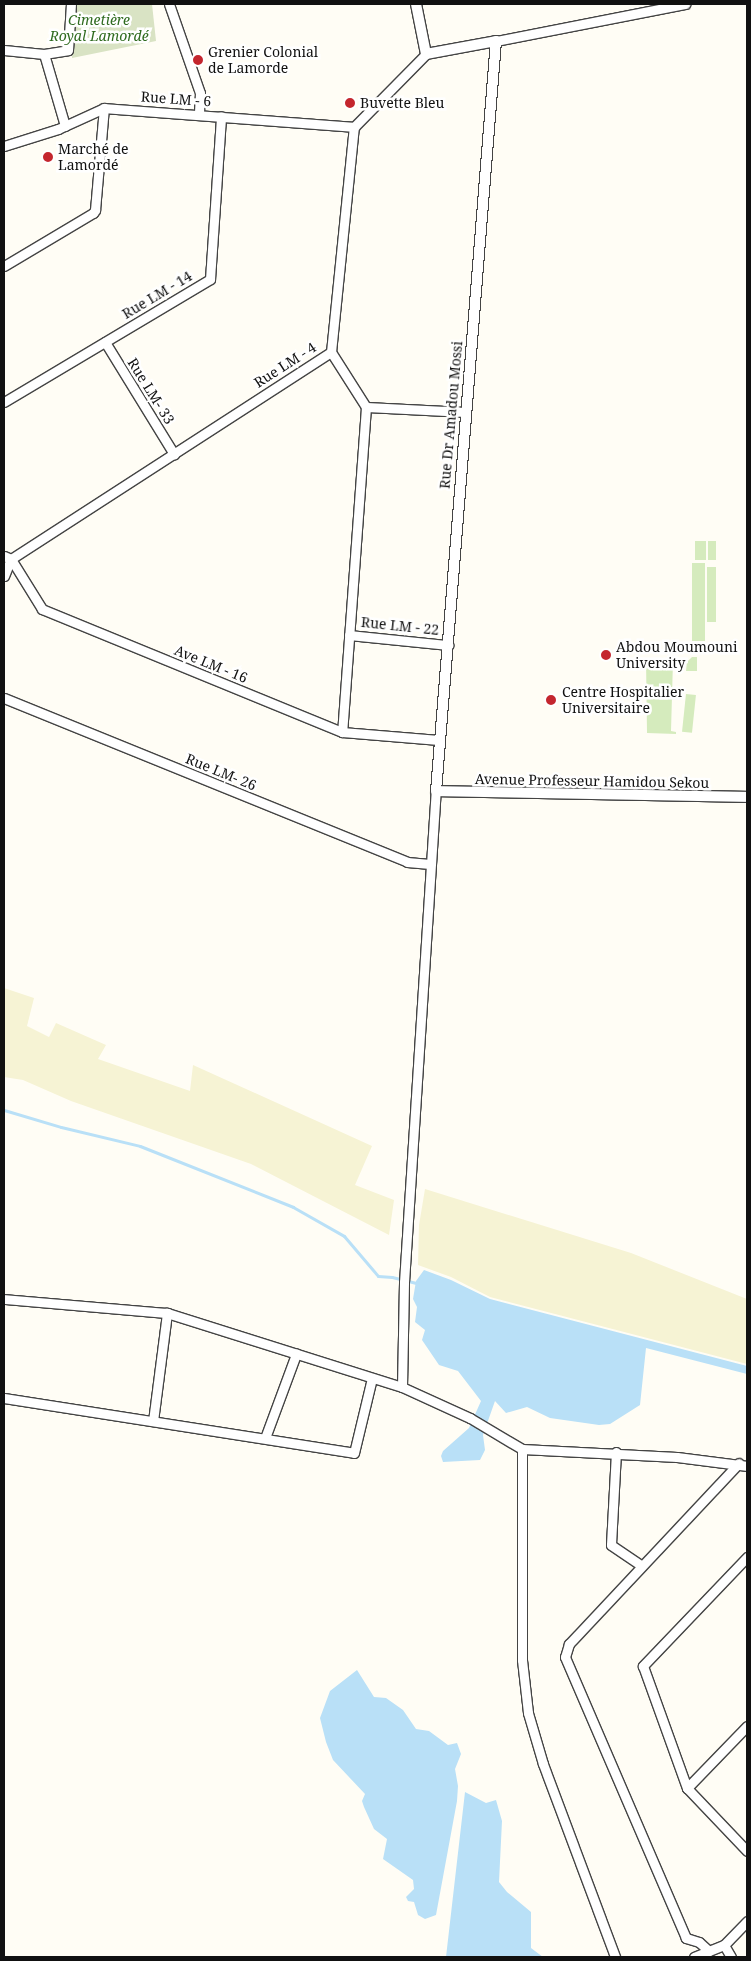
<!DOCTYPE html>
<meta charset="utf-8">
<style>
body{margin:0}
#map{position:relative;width:751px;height:1961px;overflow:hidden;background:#fffdf5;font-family:"Noto Serif",serif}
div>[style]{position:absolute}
.farmland>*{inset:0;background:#f6f3d4}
.green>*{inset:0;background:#d5ebbd;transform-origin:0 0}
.cemetery>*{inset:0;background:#d9e3c4}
.water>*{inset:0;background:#b9e0f7}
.stream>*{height:3px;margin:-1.5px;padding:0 1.5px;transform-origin:1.5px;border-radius:1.5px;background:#b9e0f7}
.roads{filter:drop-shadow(1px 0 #444) drop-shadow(-1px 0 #444) drop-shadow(0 1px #444) drop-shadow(0 -1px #444)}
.minor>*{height:9px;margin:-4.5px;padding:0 4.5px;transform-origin:4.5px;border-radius:4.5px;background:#fff}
.tertiary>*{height:10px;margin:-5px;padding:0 5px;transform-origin:5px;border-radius:5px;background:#fff}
.dots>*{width:14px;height:14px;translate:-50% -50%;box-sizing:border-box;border:2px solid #fff;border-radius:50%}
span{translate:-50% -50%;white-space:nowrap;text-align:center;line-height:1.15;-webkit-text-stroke:5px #fff;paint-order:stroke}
.park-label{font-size:14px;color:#2f6b1f;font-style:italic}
.poi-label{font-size:14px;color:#111}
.left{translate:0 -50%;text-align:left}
.street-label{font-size:14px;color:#111}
.frame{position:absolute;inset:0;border:5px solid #111;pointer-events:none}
</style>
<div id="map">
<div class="farmland">
<div style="clip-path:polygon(4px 988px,34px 998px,27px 1026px,49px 1037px,56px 1023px,106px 1045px,98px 1059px,190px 1091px,193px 1065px,372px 1146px,355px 1185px,394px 1200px,389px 1235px,251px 1164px,71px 1101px,23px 1080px,4px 1077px)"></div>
<div style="clip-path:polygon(425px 1189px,631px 1253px,747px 1299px,747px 1364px,490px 1297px,451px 1277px,418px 1265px,419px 1225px)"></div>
</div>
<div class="green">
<div style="left:695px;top:541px;width:11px;height:19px"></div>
<div style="left:708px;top:541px;width:8px;height:19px"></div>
<div style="left:692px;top:563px;width:13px;height:78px"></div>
<div style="left:707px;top:567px;width:9px;height:55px"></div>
<div style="clip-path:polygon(692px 657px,697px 657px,697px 671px,686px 671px,687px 662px)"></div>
<div style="clip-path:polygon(646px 659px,673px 661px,671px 731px,676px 732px,676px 734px,647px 733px)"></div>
<div style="left:686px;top:694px;width:10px;height:38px;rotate:6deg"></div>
</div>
<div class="cemetery">
<div style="clip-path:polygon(75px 4px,152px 4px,156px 41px,72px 58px)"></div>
</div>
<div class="water">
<div style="clip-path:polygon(424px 1270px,451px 1280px,490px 1299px,747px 1366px,747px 1374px,646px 1348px,640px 1405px,610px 1424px,599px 1425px,550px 1418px,527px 1407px,506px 1413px,495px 1401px,483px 1435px,485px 1450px,480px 1460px,443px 1462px,441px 1456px,443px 1451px,469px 1428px,481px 1401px,458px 1371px,439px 1365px,422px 1340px,425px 1330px,415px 1322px,417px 1307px,413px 1299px,416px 1281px)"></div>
<div style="clip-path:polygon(357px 1670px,374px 1697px,386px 1698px,403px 1710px,416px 1729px,429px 1731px,448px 1745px,457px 1743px,461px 1754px,455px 1769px,458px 1786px,457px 1801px,436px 1915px,425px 1919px,418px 1915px,414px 1902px,408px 1901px,406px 1897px,414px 1889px,413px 1880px,383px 1859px,387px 1839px,374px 1829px,364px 1807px,362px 1801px,365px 1794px,333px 1760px,326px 1742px,320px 1718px,330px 1691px)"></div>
<div style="clip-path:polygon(465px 1792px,486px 1803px,496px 1800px,502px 1821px,499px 1882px,507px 1892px,531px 1912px,531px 1948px,543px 1957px,446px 1957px)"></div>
</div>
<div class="stream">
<div style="left:4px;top:1110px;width:59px;rotate:16.6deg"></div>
<div style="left:61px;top:1127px;width:81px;rotate:13.5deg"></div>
<div style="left:140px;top:1146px;width:165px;rotate:21.7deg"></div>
<div style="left:293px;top:1207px;width:59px;rotate:29.6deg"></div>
<div style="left:344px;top:1236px;width:52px;rotate:49.6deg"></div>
<div style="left:378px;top:1276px;width:14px;rotate:4deg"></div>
<div style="left:392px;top:1277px;width:29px;rotate:14deg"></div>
</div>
<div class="roads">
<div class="minor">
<div style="left:169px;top:4px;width:94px;rotate:70.8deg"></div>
<div style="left:200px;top:93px;width:22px;rotate:93deg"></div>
<div style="left:496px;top:41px;width:193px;rotate:-11.1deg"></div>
<div style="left:4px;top:50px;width:40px;rotate:5.7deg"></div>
<div style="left:44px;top:54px;width:24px;rotate:-9deg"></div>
<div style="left:68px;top:50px;width:46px;rotate:-86.3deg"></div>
<div style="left:44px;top:54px;width:75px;rotate:73.7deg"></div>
<div style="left:4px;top:146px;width:57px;rotate:-17.5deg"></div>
<div style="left:58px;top:129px;width:51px;rotate:-24.5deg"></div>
<div style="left:104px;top:108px;width:251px;rotate:4.3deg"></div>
<div style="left:4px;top:266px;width:104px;rotate:-30.8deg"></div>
<div style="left:93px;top:213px;width:4px;rotate:-56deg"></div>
<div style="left:95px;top:210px;width:102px;rotate:-85deg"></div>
<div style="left:105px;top:342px;width:132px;rotate:58.4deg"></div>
<div style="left:331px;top:352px;width:65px;rotate:57.5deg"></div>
<div style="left:366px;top:407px;width:326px;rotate:94.2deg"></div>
<div style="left:4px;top:402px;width:240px;rotate:-30.8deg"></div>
<div style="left:210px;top:279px;width:163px;rotate:-86.1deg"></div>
<div style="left:366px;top:407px;width:100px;rotate:2.9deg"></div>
<div style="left:4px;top:556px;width:8px;rotate:23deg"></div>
<div style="left:11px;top:559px;width:59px;rotate:58.2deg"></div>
<div style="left:42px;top:609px;width:324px;rotate:22.3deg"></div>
<div style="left:342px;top:732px;width:97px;rotate:4.7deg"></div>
<div style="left:11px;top:559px;width:381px;rotate:-32.9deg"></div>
<div style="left:331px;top:352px;width:226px;rotate:-84.2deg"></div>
<div style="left:354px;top:127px;width:103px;rotate:-45.4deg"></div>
<div style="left:4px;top:576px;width:18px;rotate:-68deg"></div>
<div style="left:349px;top:635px;width:100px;rotate:5.8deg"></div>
<div style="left:4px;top:698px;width:435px;rotate:22.1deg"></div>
<div style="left:407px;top:862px;width:23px;rotate:5deg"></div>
<div style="left:4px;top:1299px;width:164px;rotate:4.9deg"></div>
<div style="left:167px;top:1313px;width:246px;rotate:17.5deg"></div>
<div style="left:402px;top:1387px;width:75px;rotate:24.5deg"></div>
<div style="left:470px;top:1418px;width:61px;rotate:30.8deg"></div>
<div style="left:522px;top:1449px;width:155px;rotate:3deg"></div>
<div style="left:677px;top:1457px;width:71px;rotate:7.3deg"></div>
<div style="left:402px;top:1387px;width:105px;rotate:-88.9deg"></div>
<div style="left:404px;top:1282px;width:492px;rotate:-86.3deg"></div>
<div style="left:4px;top:1398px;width:354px;rotate:8.9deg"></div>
<div style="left:354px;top:1453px;width:77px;rotate:-76.5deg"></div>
<div style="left:153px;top:1421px;width:109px;rotate:-82.6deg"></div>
<div style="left:265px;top:1438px;width:90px;rotate:-69.7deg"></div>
<div style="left:522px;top:1449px;width:211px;rotate:90deg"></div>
<div style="left:522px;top:1660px;width:53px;rotate:83.5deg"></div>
<div style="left:528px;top:1713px;width:53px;rotate:73.6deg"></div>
<div style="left:543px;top:1764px;width:206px;rotate:69.5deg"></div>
<div style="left:616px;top:1452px;width:93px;rotate:93.1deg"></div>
<div style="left:611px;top:1545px;width:37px;rotate:34deg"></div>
<div style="left:747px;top:1557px;width:151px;rotate:133.7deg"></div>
<div style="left:643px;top:1666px;width:130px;rotate:70.2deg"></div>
<div style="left:687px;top:1788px;width:87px;rotate:46.4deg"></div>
<div style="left:687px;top:1788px;width:86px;rotate:-45.9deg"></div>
<div style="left:724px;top:1945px;width:14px;rotate:60deg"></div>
<div style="left:709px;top:1951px;width:13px;rotate:-138deg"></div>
<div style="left:699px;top:1942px;width:14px;rotate:-163deg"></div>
<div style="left:686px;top:1938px;width:306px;rotate:-113.3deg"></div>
<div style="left:565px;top:1657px;width:14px;rotate:-73deg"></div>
<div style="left:569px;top:1644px;width:248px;rotate:-46.8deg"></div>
<div style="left:694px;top:1957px;width:32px;rotate:-22deg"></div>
<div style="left:724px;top:1945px;width:33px;rotate:-46deg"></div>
</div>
<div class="tertiary">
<div style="left:416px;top:4px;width:51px;rotate:78.7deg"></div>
<div style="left:426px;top:54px;width:71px;rotate:-10.5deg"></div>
<div style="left:496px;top:41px;width:752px;rotate:94.57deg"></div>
<div style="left:436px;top:791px;width:311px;rotate:1.1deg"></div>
</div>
</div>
<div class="dots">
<div style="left:198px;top:60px;background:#c4262e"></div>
<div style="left:350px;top:103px;background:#c4262e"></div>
<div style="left:48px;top:157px;background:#c4262e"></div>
<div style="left:606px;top:655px;background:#c4262e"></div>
<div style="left:551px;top:700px;background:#c4262e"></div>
</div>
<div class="park-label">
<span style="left:99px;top:28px">Cimetière<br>Royal Lamordé</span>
</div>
<div class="poi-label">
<span class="left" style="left:208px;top:60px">Grenier Colonial<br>de Lamorde</span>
<span class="left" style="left:360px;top:103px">Buvette Bleu</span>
<span class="left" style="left:58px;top:157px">Marché de<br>Lamordé</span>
<span class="left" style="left:616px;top:655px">Abdou Moumouni<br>University</span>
<span class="left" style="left:562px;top:700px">Centre Hospitalier<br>Universitaire</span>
</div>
<div class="street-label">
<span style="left:176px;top:99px;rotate:4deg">Rue LM - 6</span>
<span style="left:157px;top:295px;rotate:-31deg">Rue LM - 14</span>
<span style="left:285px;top:365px;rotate:-33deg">Rue LM - 4</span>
<span style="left:151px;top:391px;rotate:58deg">Rue LM- 33</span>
<span style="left:451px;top:415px;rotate:-85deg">Rue Dr Amadou Mossi</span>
<span style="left:400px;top:626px;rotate:6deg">Rue LM - 22</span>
<span style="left:211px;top:664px;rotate:22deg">Ave LM - 16</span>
<span style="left:221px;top:772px;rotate:22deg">Rue LM- 26</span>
<span style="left:592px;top:781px;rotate:1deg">Avenue Professeur Hamidou Sekou</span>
</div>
<div class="frame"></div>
</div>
